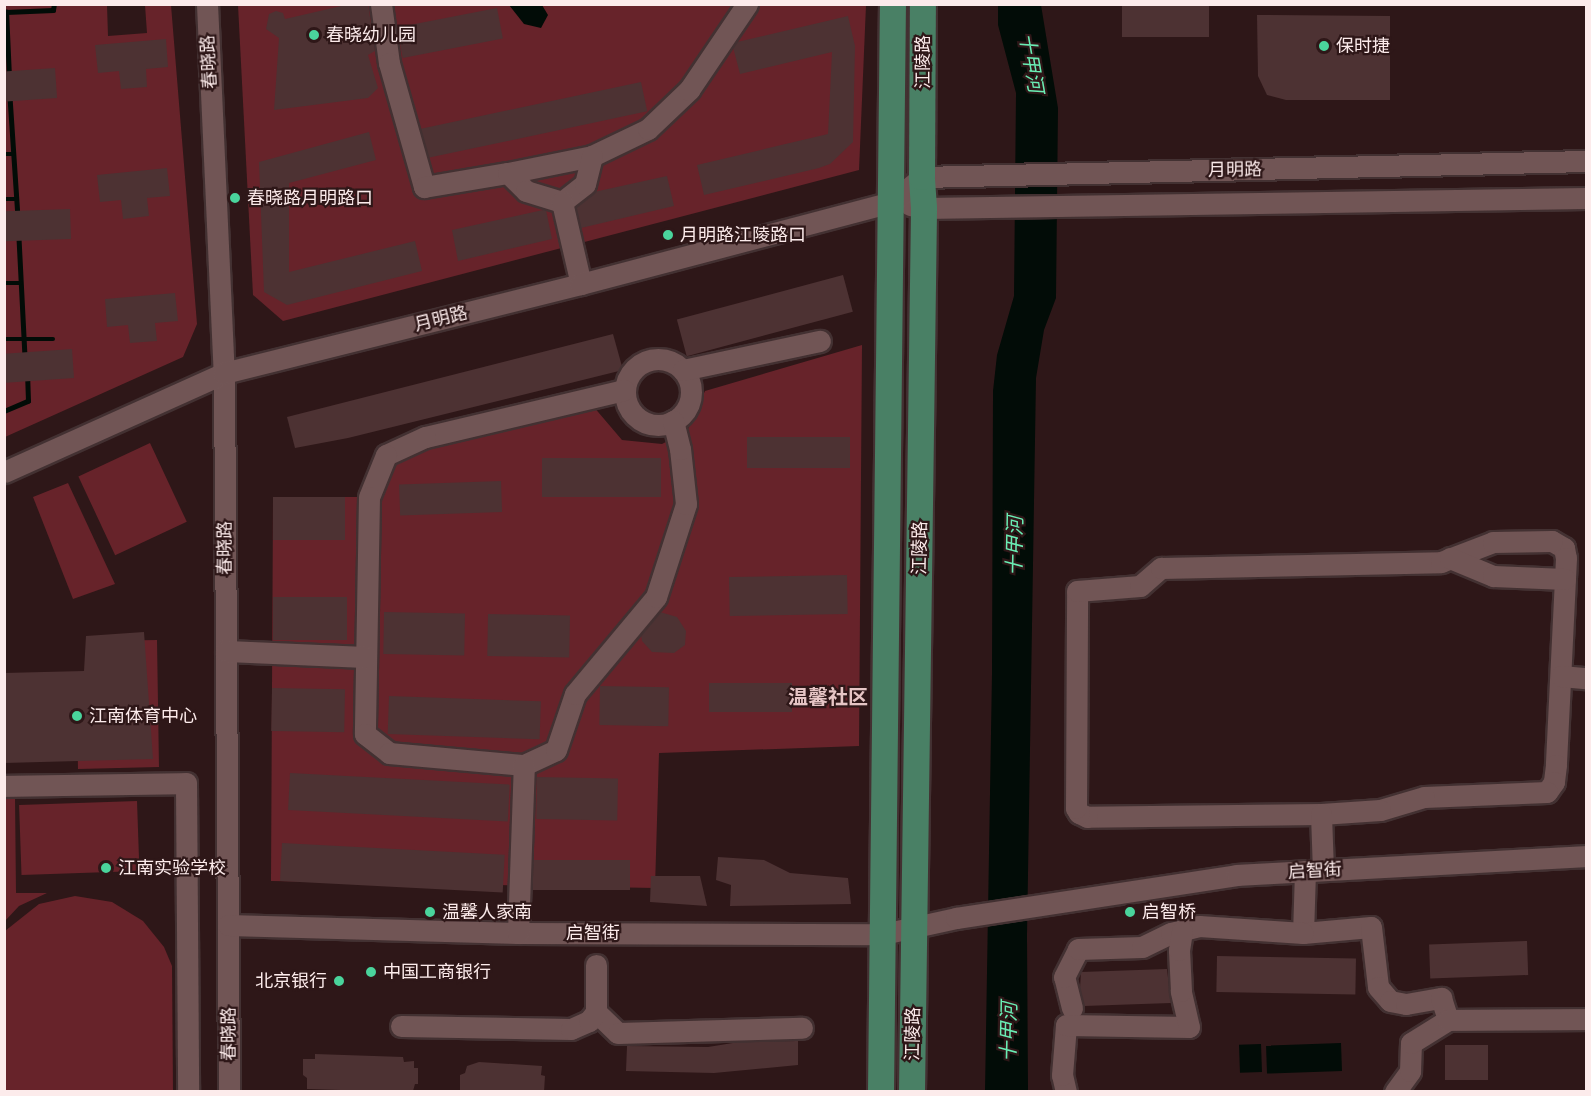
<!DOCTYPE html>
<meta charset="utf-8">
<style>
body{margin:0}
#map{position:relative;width:1591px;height:1096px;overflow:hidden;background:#2e1718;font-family:Arial,"Noto Sans SC",sans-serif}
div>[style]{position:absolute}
.green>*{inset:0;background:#67232a;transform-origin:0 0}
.water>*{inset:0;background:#020c07;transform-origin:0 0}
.stream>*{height:4.5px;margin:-2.25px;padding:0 2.25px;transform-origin:2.25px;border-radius:2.25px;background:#020c07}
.building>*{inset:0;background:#4d3233;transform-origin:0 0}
.roads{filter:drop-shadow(2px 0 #433132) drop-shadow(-2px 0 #433132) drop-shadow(0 2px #433132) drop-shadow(0 -2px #433132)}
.minor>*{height:21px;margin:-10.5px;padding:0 10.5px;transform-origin:10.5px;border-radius:10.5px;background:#715555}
.minor>.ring{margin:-10.5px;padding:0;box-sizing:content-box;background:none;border:21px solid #715555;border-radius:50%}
.major>*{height:26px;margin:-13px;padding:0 13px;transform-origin:13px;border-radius:13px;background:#498065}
.dots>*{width:16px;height:16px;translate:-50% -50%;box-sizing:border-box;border:3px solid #2e1718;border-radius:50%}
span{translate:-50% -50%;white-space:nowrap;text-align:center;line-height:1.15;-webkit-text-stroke:4.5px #2e1718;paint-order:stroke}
.poi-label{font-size:18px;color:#fcebeb}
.left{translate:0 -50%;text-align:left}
.right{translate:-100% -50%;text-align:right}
.street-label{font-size:18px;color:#fcebeb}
.water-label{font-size:20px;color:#6aedb4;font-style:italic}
.neighbourhood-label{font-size:20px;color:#e6c5c5;font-weight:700}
.frame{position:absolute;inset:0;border:6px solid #fcebeb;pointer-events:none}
</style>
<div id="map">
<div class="green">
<div style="clip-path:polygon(4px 5px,107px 5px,108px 36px,147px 33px,145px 5px,171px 5px,197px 324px,183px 357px,5px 437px)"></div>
<div style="clip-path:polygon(238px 5px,866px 5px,859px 170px,283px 321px,253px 295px)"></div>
<div style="clip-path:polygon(862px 345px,859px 746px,659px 753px,655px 888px,271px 881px,273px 497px,369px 497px,386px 455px,587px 399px,622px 440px,662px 444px,687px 431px,705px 391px)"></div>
<div style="left:150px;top:443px;width:87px;height:79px;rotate:65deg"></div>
<div style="clip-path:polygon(68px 483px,115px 584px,73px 599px,33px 497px)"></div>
<div style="clip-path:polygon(157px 640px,159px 767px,78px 769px,76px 676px,98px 676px,98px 641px)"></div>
<div style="clip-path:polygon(5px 796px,15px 796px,16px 893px,47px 893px,19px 906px,5px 921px)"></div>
<div style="left:137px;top:801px;width:70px;height:118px;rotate:88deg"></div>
<div style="clip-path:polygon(75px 896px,112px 902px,143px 921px,164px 947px,172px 966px,173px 1091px,5px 1091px,5px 931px,39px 904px)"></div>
</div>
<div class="water">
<div style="clip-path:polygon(509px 5px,542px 5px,548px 15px,541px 28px,524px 24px)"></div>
<div style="clip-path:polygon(998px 5px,1041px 5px,1058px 108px,1056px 298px,1044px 330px,1036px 378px,1027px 936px,1028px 1091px,985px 1092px,992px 673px,993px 391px,997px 355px,1014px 296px,1016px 93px,998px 25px)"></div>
<div style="left:1341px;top:1043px;width:28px;height:75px;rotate:88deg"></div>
<div style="left:1261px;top:1044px;width:28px;height:22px;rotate:88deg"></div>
</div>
<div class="stream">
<div style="left:9px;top:77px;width:65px;rotate:-92.6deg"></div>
<div style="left:6px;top:12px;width:47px;rotate:-2.4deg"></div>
<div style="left:53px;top:10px;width:6px;rotate:-81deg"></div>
<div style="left:10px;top:97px;width:121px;rotate:86.2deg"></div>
<div style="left:4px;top:154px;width:10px"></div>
<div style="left:4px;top:199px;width:13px"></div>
<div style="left:19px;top:238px;width:117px;rotate:87.1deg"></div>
<div style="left:4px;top:283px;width:17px"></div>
<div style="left:4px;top:339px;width:49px"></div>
<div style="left:4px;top:411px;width:26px;rotate:-23deg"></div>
<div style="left:28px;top:401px;width:25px;rotate:-92deg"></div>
</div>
<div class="building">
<div style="clip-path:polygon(350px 4px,368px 4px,375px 51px,368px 55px,378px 88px,368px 98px,274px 110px,279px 38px,266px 29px,269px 14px,276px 11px,283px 13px,285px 19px)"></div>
<div style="left:1122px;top:4px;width:87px;height:33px"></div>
<div style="left:497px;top:8px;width:31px;height:102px;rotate:79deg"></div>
<div style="clip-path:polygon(1257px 15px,1390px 16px,1390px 100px,1286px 100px,1267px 95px,1258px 76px)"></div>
<div style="clip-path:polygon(848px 16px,855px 46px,853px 142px,830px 164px,819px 168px,704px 195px,697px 165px,828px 134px,832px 52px,740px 74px,733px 47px,737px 42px)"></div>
<div style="clip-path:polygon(166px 39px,168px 67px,146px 69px,147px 87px,121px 89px,119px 71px,98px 73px,95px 45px)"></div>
<div style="left:55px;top:68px;width:30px;height:51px;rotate:86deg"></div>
<div style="left:641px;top:82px;width:30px;height:225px;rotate:78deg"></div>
<div style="clip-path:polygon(369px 132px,376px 160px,289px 183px,289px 272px,415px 241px,422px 271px,287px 305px,264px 292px,259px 162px)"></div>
<div style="clip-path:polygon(167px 168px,170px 196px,147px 198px,149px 216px,123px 219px,121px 200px,100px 202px,97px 175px)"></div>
<div style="clip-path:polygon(667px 176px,674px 206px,581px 228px,576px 207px,594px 192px)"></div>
<div style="left:70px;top:209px;width:30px;height:66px;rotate:88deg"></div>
<div style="clip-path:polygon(543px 210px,546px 210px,552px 239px,458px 261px,452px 230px)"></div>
<div style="left:843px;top:275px;width:38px;height:172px;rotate:75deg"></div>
<div style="clip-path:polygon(175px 293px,178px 321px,155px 323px,157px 341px,130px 343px,128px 325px,107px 327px,105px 299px)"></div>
<div style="clip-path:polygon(613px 334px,623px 370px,348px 438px,295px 448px,287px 417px)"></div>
<div style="left:72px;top:349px;width:29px;height:68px;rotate:86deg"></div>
<div style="left:850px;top:437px;width:31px;height:103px;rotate:90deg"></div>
<div style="left:542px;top:458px;width:119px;height:39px"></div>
<div style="left:501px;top:481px;width:31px;height:102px;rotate:88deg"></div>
<div style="left:273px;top:497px;width:72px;height:43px"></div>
<div style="left:847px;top:575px;width:39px;height:118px;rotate:89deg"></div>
<div style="left:273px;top:597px;width:74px;height:43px"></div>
<div style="left:384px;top:612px;width:81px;height:42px;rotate:1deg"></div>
<div style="clip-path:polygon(660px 612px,677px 617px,686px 631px,685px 645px,674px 653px,652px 652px,642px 641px,641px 634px)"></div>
<div style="left:488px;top:614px;width:82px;height:42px;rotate:1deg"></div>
<div style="clip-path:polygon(144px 632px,153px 759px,4px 763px,4px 673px,84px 671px,86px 636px)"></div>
<div style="left:709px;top:683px;width:83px;height:29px"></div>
<div style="left:600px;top:686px;width:69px;height:39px;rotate:1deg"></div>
<div style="left:272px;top:688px;width:73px;height:43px;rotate:1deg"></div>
<div style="left:389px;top:696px;width:152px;height:38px;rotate:2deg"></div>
<div style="left:290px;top:773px;width:220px;height:37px;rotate:3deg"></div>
<div style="left:537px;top:777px;width:81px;height:42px;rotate:1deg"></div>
<div style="left:282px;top:843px;width:223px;height:38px;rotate:3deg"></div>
<div style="clip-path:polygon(718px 857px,764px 860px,790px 873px,848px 878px,851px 904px,730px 906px,731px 885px,716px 880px)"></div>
<div style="left:533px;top:860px;width:97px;height:30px"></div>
<div style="clip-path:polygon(651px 876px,700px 876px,707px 906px,650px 902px)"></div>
<div style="left:1527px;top:941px;width:34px;height:98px;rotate:88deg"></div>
<div style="left:1217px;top:956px;width:139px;height:36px;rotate:1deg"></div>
<div style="clip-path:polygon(1167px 969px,1171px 1003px,1084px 1006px,1080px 988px,1081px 972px)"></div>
<div style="clip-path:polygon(798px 1041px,798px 1065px,714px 1073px,626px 1071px,627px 1046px,708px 1047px,739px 1042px)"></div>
<div style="left:1445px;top:1045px;width:43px;height:35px"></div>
<div style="clip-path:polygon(315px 1054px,403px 1057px,404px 1062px,414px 1061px,414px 1068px,418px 1068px,418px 1084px,415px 1084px,413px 1091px,408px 1092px,307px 1089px,307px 1078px,303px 1075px,303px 1059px,315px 1059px)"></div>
<div style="clip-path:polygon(479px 1062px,542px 1066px,541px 1075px,545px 1076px,544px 1092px,460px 1092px,460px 1075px,465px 1073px,467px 1066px)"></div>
</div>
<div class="roads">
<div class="minor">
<div style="left:207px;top:4px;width:369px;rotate:87.4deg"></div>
<div style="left:224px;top:373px;width:719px;rotate:89.6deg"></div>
<div style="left:381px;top:4px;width:60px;rotate:82.3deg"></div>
<div style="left:389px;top:63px;width:129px;rotate:74.2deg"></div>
<div style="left:424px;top:187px;width:85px;rotate:-9.5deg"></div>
<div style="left:508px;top:173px;width:86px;rotate:-11.4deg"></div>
<div style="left:592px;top:156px;width:62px;rotate:-25.7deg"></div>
<div style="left:648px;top:129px;width:57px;rotate:-43.6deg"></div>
<div style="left:689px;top:90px;width:104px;rotate:-56deg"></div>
<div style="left:508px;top:173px;width:25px;rotate:45deg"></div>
<div style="left:526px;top:191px;width:38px;rotate:17deg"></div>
<div style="left:562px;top:202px;width:29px;rotate:-38deg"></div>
<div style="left:585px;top:184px;width:29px;rotate:-76deg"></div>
<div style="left:562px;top:202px;width:84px;rotate:77deg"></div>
<div style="left:910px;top:205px;width:14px;rotate:12deg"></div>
<div style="left:924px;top:208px;width:662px;rotate:-0.87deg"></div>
<div class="ring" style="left:625px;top:359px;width:45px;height:45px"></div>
<div style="left:683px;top:370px;width:140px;rotate:-12deg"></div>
<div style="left:624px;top:390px;width:204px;rotate:166.7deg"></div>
<div style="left:425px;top:437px;width:43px;rotate:155.2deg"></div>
<div style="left:386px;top:455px;width:45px;rotate:112deg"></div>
<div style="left:369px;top:497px;width:237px;rotate:91deg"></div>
<div style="left:365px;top:734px;width:31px;rotate:38deg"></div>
<div style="left:389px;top:753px;width:136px;rotate:5.1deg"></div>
<div style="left:524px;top:765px;width:35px;rotate:-25deg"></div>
<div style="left:556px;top:750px;width:59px;rotate:-71.3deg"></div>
<div style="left:575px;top:694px;width:126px;rotate:-50.1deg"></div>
<div style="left:656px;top:597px;width:98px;rotate:-72.1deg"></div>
<div style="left:686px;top:504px;width:55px;rotate:-96.2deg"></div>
<div style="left:680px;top:449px;width:29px;rotate:-104deg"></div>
<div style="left:4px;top:472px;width:241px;rotate:-24.2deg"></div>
<div style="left:224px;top:373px;width:368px;rotate:-14deg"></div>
<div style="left:581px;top:284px;width:322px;rotate:-14.8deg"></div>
<div style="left:892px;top:202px;width:39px;rotate:-40deg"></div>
<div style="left:922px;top:177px;width:664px;rotate:-1.38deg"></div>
<div style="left:1552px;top:541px;width:14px;rotate:30deg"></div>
<div style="left:1564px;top:548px;width:10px;rotate:79deg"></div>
<div style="left:1566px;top:558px;width:207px;rotate:92.8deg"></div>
<div style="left:1556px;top:765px;width:17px;rotate:97deg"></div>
<div style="left:1554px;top:782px;width:12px;rotate:125deg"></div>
<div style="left:1547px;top:792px;width:123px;rotate:177.7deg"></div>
<div style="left:1424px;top:797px;width:46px;rotate:163.5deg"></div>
<div style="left:1380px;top:810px;width:59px;rotate:176.1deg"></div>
<div style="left:1321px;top:814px;width:234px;rotate:179.3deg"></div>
<div style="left:1087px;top:817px;width:9px;rotate:-153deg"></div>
<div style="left:1079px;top:813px;width:6px;rotate:-121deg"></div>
<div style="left:1076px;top:808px;width:217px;rotate:-89.7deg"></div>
<div style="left:1077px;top:591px;width:63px;rotate:-4.5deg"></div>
<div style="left:1140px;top:586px;width:28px;rotate:-41deg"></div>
<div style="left:1161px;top:568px;width:280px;rotate:-1.2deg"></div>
<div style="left:1441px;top:562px;width:56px;rotate:-21deg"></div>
<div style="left:1493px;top:542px;width:59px;rotate:-1deg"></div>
<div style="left:1450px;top:558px;width:47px;rotate:22.7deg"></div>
<div style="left:1493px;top:576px;width:72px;rotate:2.4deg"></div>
<div style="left:226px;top:651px;width:140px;rotate:2.5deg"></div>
<div style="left:1561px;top:676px;width:25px;rotate:5deg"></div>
<div style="left:4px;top:786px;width:182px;rotate:-0.9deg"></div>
<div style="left:186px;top:783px;width:309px;rotate:89.6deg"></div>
<div style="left:1321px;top:814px;width:56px;rotate:88deg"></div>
<div style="left:1305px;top:871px;width:62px;rotate:91.8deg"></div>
<div style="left:1303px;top:933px;width:68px;rotate:-5deg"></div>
<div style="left:1371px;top:927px;width:60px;rotate:83.3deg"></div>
<div style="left:1378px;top:987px;width:18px;rotate:49deg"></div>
<div style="left:1390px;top:1001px;width:16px;rotate:11deg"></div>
<div style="left:1406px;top:1004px;width:36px;rotate:-10deg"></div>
<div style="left:1441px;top:998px;width:23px;rotate:72deg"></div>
<div style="left:228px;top:925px;width:290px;rotate:1.6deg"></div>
<div style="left:518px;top:933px;width:365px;rotate:0.2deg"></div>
<div style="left:883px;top:934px;width:75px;rotate:-12.4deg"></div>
<div style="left:956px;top:918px;width:284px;rotate:-8.7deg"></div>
<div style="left:1237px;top:875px;width:350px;rotate:-3.1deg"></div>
<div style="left:518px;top:933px;width:168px;rotate:-88deg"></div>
<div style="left:1072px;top:1008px;width:32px;rotate:-104deg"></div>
<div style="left:1064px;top:977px;width:31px;rotate:-63deg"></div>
<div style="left:1078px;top:949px;width:64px;rotate:-1.8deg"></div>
<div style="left:1142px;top:947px;width:32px;rotate:-26deg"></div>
<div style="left:1171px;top:933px;width:29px;rotate:-14deg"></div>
<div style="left:1199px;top:926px;width:104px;rotate:3.9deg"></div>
<div style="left:596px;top:1012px;width:30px;rotate:44deg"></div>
<div style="left:618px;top:1033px;width:184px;rotate:-1.6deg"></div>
<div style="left:401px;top:1026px;width:170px;rotate:1deg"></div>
<div style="left:571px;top:1029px;width:20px;rotate:-24deg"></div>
<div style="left:589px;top:1021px;width:11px;rotate:-52deg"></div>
<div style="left:596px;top:1012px;width:47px;rotate:-90deg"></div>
<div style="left:1066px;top:1092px;width:17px;rotate:-103deg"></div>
<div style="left:1062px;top:1075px;width:50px;rotate:-85.4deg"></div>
<div style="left:1066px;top:1025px;width:123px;rotate:0.9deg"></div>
<div style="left:1189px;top:1027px;width:37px;rotate:-103deg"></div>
<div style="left:1181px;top:991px;width:41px;rotate:-92.8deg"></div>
<div style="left:1179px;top:950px;width:19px;rotate:-81deg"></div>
<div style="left:1395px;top:1092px;width:26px;rotate:-54deg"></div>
<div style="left:1410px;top:1071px;width:28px;rotate:-88deg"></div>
<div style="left:1411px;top:1043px;width:44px;rotate:-31.9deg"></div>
<div style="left:1448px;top:1020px;width:138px;rotate:-0.4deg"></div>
</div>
<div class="major">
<div style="left:881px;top:1092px;width:1088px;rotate:-89.37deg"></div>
<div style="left:912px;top:1092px;width:884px;rotate:-89.22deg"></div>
<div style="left:924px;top:208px;width:31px;rotate:-94deg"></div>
<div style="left:922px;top:177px;width:173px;rotate:-89.7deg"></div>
</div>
</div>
<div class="dots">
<div style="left:314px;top:35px;background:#4ad49c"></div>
<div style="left:1324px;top:46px;background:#4ad49c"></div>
<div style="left:235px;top:198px;background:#4ad49c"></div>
<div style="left:668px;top:235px;background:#4ad49c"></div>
<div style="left:77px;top:716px;background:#4ad49c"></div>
<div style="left:106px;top:868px;background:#4ad49c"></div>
<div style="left:430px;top:912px;background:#4ad49c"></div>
<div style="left:1130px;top:912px;background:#4ad49c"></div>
<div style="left:371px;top:972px;background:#4ad49c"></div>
<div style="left:339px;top:981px;background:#4ad49c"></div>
</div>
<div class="poi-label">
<span class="left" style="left:326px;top:35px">春晓幼儿园</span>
<span class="left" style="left:1336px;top:46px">保时捷</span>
<span class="left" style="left:247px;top:198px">春晓路月明路口</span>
<span class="left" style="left:680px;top:235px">月明路江陵路口</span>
<span class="left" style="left:89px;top:716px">江南体育中心</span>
<span class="left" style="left:118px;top:868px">江南实验学校</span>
<span class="left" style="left:442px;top:912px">温馨人家南</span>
<span class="left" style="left:1142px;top:912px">启智桥</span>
<span class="left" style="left:383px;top:972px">中国工商银行</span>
<span class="right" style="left:327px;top:981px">北京银行</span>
</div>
<div class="street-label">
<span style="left:209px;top:62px;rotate:-93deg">春晓路</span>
<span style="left:923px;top:62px;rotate:-90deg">江陵路</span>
<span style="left:1235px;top:170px;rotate:-1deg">月明路</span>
<span style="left:441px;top:319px;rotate:-14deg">月明路</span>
<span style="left:225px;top:548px;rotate:-90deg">春晓路</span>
<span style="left:920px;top:548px;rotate:-89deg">江陵路</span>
<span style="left:1315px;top:871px;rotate:-3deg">启智街</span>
<span style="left:593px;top:933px">启智街</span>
<span style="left:229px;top:1034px;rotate:-90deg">春晓路</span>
<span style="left:913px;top:1034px;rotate:-89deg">江陵路</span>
</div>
<div class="water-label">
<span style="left:1031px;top:63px;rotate:80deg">十甲河</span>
<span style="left:1015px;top:546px;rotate:-89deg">十甲河</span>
<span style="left:1009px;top:1032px;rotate:-89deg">十甲河</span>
</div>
<div class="neighbourhood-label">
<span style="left:828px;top:697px">温馨社区</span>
</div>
<div class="frame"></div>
</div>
